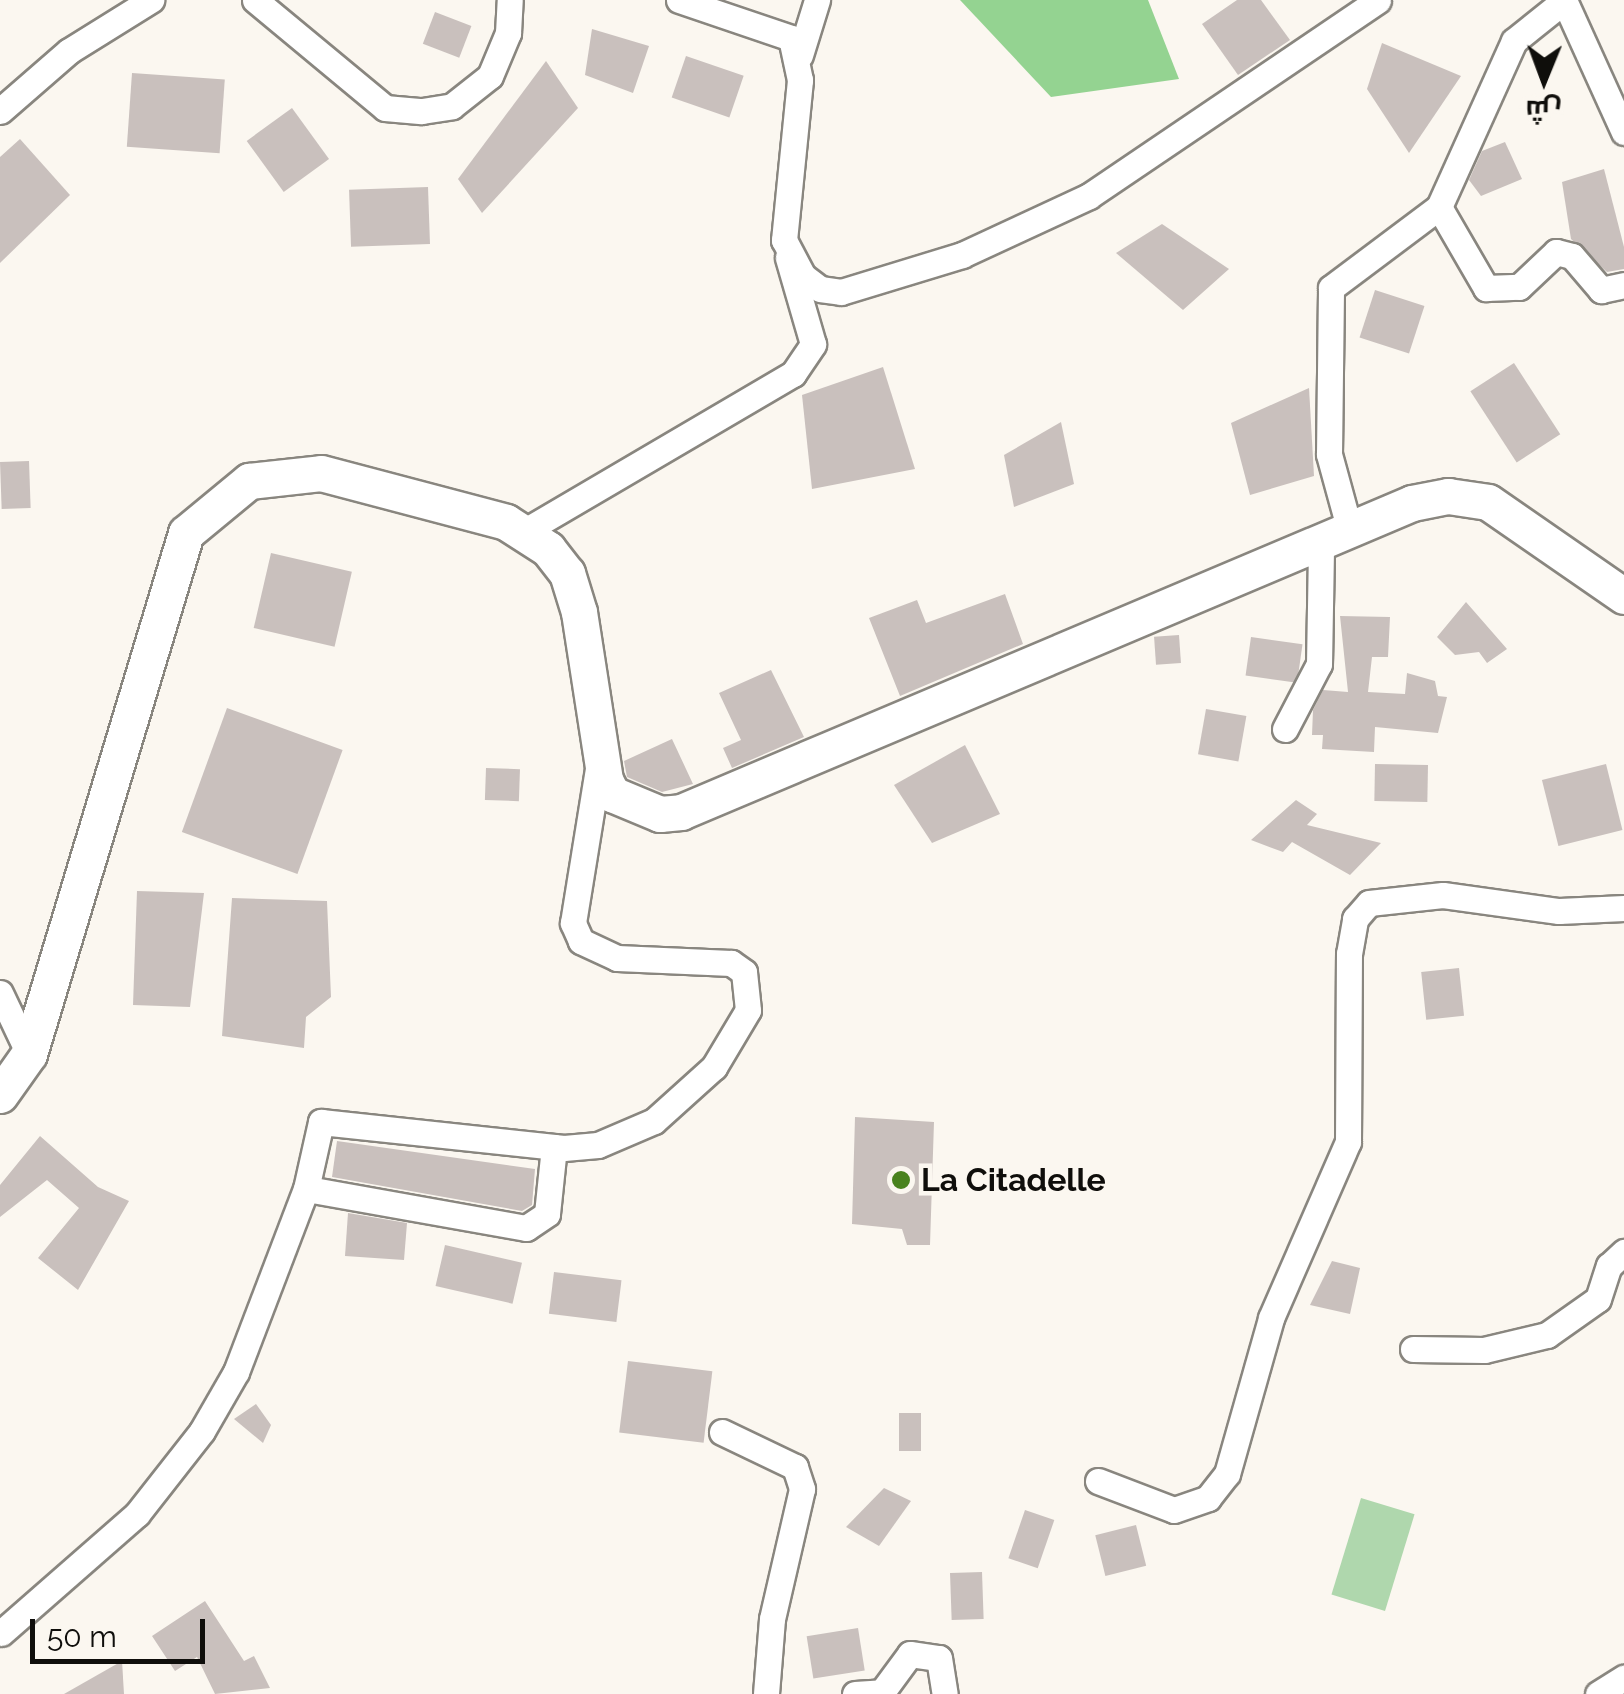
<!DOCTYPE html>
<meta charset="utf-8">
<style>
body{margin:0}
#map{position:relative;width:1624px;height:1694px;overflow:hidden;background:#fbf7f0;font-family:Raleway,Cairo,sans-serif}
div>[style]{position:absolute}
.green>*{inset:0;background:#afd7ad;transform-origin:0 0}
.forest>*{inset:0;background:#94d391}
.building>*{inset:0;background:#c9c0bd;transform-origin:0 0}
.roads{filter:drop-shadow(2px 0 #89867f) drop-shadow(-2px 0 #89867f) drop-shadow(0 2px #89867f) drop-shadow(0 -2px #89867f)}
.street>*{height:25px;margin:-12.5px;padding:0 12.5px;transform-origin:12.5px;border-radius:12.5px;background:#fff}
.secondary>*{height:35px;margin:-17.5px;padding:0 17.5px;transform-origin:17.5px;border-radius:17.5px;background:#fff}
.dots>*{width:28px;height:28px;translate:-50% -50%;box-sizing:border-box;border:5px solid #fbf7f0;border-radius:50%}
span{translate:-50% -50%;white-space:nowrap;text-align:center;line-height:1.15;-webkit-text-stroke:9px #fbf7f0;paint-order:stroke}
.poi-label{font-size:32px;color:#0f0e0b;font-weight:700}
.left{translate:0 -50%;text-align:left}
.north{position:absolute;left:1494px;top:30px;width:100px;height:100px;-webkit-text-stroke:8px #fbf7f0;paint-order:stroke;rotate:181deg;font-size:28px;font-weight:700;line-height:40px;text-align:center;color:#0f0e0b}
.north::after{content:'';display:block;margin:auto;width:35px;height:45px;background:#0f0e0b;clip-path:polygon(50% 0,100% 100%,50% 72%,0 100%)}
.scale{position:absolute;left:30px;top:1619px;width:175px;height:45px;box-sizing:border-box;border:5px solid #0f0e0b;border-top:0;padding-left:12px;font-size:30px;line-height:35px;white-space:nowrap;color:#0f0e0b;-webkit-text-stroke:8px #fbf7f0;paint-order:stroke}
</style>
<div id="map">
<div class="green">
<div style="left:1361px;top:1498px;width:56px;height:101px;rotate:17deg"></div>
</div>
<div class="forest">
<div style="clip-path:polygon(960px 0,1148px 0,1179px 79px,1051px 97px)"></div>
</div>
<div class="building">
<div style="clip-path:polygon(1237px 0,1261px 0,1290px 40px,1238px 75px,1202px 24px)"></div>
<div style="left:435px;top:12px;width:39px;height:34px;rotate:21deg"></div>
<div style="clip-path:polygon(592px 29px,649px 46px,633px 93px,585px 75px)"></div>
<div style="clip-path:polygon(1382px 43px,1461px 76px,1409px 153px,1367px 89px)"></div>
<div style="left:686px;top:56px;width:61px;height:44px;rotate:19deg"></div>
<div style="clip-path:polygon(546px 61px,578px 108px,482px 213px,458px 179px)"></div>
<div style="left:132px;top:73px;width:93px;height:74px;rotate:4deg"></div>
<div style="left:292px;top:108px;width:63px;height:56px;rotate:54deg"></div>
<div style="clip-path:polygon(20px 139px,70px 195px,0 263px,0 157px)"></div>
<div style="clip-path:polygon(1505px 142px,1522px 179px,1481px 196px,1469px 180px,1482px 151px)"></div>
<div style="clip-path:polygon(1604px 169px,1624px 247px,1624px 269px,1607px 272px,1571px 239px,1562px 182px)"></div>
<div style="left:428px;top:187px;width:57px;height:79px;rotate:88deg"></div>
<div style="clip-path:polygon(1162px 224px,1229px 269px,1183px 310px,1116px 253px)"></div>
<div style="left:1375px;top:290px;width:52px;height:50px;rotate:18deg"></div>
<div style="left:1514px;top:363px;width:85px;height:52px;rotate:57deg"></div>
<div style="clip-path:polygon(883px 367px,915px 469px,812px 489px,802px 395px)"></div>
<div style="clip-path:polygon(1309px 388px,1314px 476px,1250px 495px,1231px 423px)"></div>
<div style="clip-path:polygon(1061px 422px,1074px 484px,1014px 507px,1004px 455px)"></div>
<div style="left:29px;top:461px;width:47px;height:29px;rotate:88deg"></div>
<div style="left:271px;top:553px;width:83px;height:77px;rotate:13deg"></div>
<div style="clip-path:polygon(1005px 594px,1023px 644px,900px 696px,869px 618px,917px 600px,926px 623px)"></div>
<div style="clip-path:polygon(1466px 602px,1507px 649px,1487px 663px,1479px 652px,1455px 655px,1437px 637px)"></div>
<div style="clip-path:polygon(1340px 616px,1390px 617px,1388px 657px,1372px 657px,1368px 692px,1405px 694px,1407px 673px,1435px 681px,1438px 696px,1447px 697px,1438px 733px,1375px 727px,1374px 752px,1322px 749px,1323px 735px,1312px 735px,1313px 710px,1323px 690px,1348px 692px)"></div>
<div style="left:1179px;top:635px;width:28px;height:25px;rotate:86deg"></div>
<div style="left:1251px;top:637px;width:52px;height:39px;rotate:8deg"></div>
<div style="clip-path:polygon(771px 670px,804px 737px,732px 768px,723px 748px,741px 740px,719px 693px)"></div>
<div style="left:227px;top:708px;width:123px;height:132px;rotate:20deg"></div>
<div style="left:1206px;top:709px;width:41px;height:46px;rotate:10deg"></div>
<div style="clip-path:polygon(672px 739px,693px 784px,662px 792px,627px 777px,624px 761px)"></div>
<div style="clip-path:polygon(965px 745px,1000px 814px,932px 843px,894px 785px)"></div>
<div style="left:1375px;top:764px;width:53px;height:37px;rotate:1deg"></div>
<div style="left:1606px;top:764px;width:68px;height:66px;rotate:76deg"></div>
<div style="left:486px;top:768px;width:34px;height:32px;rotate:2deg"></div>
<div style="clip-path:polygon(1296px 800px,1317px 814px,1307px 825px,1381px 843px,1350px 875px,1292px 842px,1283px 852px,1251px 840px)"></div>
<div style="clip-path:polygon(137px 891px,204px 893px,190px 1007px,133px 1005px)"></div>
<div style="clip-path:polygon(232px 898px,327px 901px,331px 997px,306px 1017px,304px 1048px,222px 1036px)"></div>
<div style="left:1459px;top:968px;width:48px;height:38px;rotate:84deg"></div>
<div style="clip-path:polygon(855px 1117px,934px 1122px,930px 1245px,907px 1245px,902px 1229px,852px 1224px)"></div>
<div style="clip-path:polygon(40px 1136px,98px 1187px,129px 1201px,78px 1290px,38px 1258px,79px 1208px,47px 1180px,0 1217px,0 1185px)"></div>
<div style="clip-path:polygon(337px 1141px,535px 1169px,532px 1205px,522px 1211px,332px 1177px)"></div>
<div style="clip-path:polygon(348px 1213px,407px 1223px,404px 1260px,345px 1256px)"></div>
<div style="left:445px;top:1245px;width:79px;height:42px;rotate:13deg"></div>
<div style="clip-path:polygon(1332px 1261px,1360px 1268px,1350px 1314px,1310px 1305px)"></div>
<div style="left:554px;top:1272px;width:68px;height:42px;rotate:7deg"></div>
<div style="left:628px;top:1361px;width:85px;height:72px;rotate:7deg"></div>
<div style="clip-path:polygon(256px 1404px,271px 1425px,263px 1443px,234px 1419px)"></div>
<div style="left:899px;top:1413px;width:22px;height:38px"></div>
<div style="clip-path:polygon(884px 1488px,911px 1501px,879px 1546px,846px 1527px)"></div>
<div style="left:1025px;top:1510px;width:31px;height:51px;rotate:19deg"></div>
<div style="left:1136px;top:1525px;width:42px;height:42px;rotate:76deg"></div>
<div style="left:982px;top:1572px;width:47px;height:32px;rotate:88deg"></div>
<div style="clip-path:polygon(205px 1601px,244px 1661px,254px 1656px,270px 1688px,215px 1694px,197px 1657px,175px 1671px,152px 1636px)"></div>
<div style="left:858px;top:1628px;width:43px;height:52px;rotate:81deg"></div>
<div style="clip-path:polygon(122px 1661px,124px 1694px,64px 1694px)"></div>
</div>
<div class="roads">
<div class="street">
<div style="left:255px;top:0;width:169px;rotate:39.7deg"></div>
<div style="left:385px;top:108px;width:37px;rotate:5deg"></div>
<div style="left:422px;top:111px;width:30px;rotate:-9deg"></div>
<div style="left:452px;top:106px;width:48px;rotate:-38.3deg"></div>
<div style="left:490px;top:76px;width:47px;rotate:-67.3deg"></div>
<div style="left:508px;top:33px;width:33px;rotate:-87deg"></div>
<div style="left:679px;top:0;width:118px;rotate:18.7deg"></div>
<div style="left:791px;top:38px;width:43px;rotate:77.9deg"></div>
<div style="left:800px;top:80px;width:161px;rotate:95.7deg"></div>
<div style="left:784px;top:240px;width:41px;rotate:62.2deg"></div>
<div style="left:803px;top:276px;width:21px;rotate:37deg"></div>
<div style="left:820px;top:289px;width:21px;rotate:8deg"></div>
<div style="left:841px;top:292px;width:127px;rotate:-17deg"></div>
<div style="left:962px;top:255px;width:140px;rotate:-24.9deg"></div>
<div style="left:1089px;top:196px;width:349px;rotate:-34.1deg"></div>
<div style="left:1564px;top:0;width:145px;rotate:65.6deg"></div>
<div style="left:800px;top:55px;width:58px;rotate:-72.8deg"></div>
<div style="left:0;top:111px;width:91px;rotate:-41deg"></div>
<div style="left:69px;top:51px;width:97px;rotate:-31.9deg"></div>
<div style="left:1439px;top:207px;width:94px;rotate:59.9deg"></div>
<div style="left:1486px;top:288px;width:33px;rotate:-2deg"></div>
<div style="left:1519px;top:287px;width:51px;rotate:-43.4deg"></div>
<div style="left:1556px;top:252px;width:16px;rotate:14deg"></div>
<div style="left:1572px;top:256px;width:45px;rotate:49.5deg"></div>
<div style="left:1601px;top:290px;width:24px;rotate:-12deg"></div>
<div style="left:525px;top:531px;width:311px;rotate:-30.4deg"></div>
<div style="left:793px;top:374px;width:36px;rotate:-56deg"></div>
<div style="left:813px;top:344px;width:90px;rotate:-106.2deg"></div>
<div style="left:1350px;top:531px;width:80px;rotate:-105.3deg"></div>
<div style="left:1329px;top:454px;width:166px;rotate:-89.3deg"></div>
<div style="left:1331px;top:288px;width:135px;rotate:-36.9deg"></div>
<div style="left:1439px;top:207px;width:182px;rotate:-65.7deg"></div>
<div style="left:1514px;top:41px;width:65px;rotate:-38.8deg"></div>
<div style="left:1285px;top:729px;width:73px;rotate:-62.4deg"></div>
<div style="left:1319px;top:664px;width:119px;rotate:-89deg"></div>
<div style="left:0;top:993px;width:68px;rotate:64.6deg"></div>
<div style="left:554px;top:1147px;width:67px;rotate:96deg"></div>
<div style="left:547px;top:1214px;width:25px;rotate:146deg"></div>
<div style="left:526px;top:1228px;width:223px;rotate:-169.9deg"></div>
<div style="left:306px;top:1189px;width:69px;rotate:-77.4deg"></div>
<div style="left:321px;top:1122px;width:244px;rotate:6.1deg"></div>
<div style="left:564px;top:1148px;width:34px;rotate:-5deg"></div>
<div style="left:598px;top:1145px;width:61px;rotate:-23.2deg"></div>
<div style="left:654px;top:1121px;width:81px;rotate:-42deg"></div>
<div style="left:714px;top:1067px;width:66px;rotate:-59.2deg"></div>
<div style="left:748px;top:1010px;width:38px;rotate:-96deg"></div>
<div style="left:744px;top:972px;width:16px;rotate:-145deg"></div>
<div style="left:731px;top:963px;width:114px;rotate:-177.5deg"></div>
<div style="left:617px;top:958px;width:40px;rotate:-155deg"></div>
<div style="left:581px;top:941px;width:20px;rotate:-114deg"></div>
<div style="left:573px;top:923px;width:163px;rotate:-80.8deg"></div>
<div style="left:1413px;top:1349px;width:71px;rotate:0.8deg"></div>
<div style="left:1484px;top:1350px;width:65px;rotate:-13.4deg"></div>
<div style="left:1547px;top:1335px;width:62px;rotate:-35.2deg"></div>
<div style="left:1598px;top:1299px;width:35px;rotate:-72deg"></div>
<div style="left:1609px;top:1266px;width:21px;rotate:-43deg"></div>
<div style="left:722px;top:1432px;width:81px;rotate:25.6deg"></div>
<div style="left:795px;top:1467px;width:23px;rotate:72deg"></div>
<div style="left:802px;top:1489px;width:133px;rotate:103deg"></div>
<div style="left:772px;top:1619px;width:75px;rotate:94.6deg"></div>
<div style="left:1098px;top:1481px;width:81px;rotate:20.9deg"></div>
<div style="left:1174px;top:1510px;width:36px;rotate:-19deg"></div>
<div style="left:1208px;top:1498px;width:31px;rotate:-52deg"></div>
<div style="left:1227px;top:1474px;width:162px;rotate:-74.2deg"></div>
<div style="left:1271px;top:1318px;width:192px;rotate:-66.4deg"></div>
<div style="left:1348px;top:1142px;width:188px;rotate:-89.7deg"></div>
<div style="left:1349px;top:954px;width:36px;rotate:-80deg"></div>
<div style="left:1355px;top:919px;width:21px;rotate:-49deg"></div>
<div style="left:1369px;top:903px;width:74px;rotate:-6.2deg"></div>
<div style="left:1443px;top:895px;width:117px;rotate:7.9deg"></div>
<div style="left:1559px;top:911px;width:65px;rotate:-2.6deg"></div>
<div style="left:1px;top:1633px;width:181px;rotate:-41.2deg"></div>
<div style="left:137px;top:1514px;width:105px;rotate:-51.9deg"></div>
<div style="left:202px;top:1431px;width:68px;rotate:-60deg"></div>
<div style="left:236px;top:1372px;width:196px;rotate:-69.1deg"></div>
<div style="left:855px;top:1694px;width:27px;rotate:-4deg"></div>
<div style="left:882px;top:1692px;width:47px;rotate:-53.6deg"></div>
<div style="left:910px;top:1654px;width:29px;rotate:8deg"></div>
<div style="left:939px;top:1658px;width:36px;rotate:81deg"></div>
<div style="left:1598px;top:1694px;width:31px;rotate:-32deg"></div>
</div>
<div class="secondary">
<div style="left:0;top:1095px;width:50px;rotate:-54.7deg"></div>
<div style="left:29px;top:1054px;width:544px;rotate:-73.23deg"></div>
<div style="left:186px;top:533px;width:82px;rotate:-39.5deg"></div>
<div style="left:249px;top:481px;width:72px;rotate:-6.3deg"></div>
<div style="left:321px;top:473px;width:191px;rotate:14.8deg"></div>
<div style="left:506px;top:522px;width:50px;rotate:32.7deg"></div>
<div style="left:548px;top:549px;width:31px;rotate:52deg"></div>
<div style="left:567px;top:573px;width:41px;rotate:72.9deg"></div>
<div style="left:579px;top:612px;width:170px;rotate:81.2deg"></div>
<div style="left:605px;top:780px;width:16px;rotate:63deg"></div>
<div style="left:612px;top:794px;width:52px;rotate:22.6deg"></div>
<div style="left:660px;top:814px;width:21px;rotate:-5deg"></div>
<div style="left:681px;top:812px;width:794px;rotate:-22.91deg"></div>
<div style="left:1412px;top:503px;width:37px;rotate:-11deg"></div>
<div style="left:1448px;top:496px;width:40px;rotate:8.5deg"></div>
<div style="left:1488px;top:502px;width:165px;rotate:34.7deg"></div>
</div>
</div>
<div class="dots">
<div style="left:901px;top:1180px;background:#49821d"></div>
</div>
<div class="poi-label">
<span class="left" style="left:921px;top:1180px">La Citadelle</span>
</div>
<div class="north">ش</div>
<div class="scale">50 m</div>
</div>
